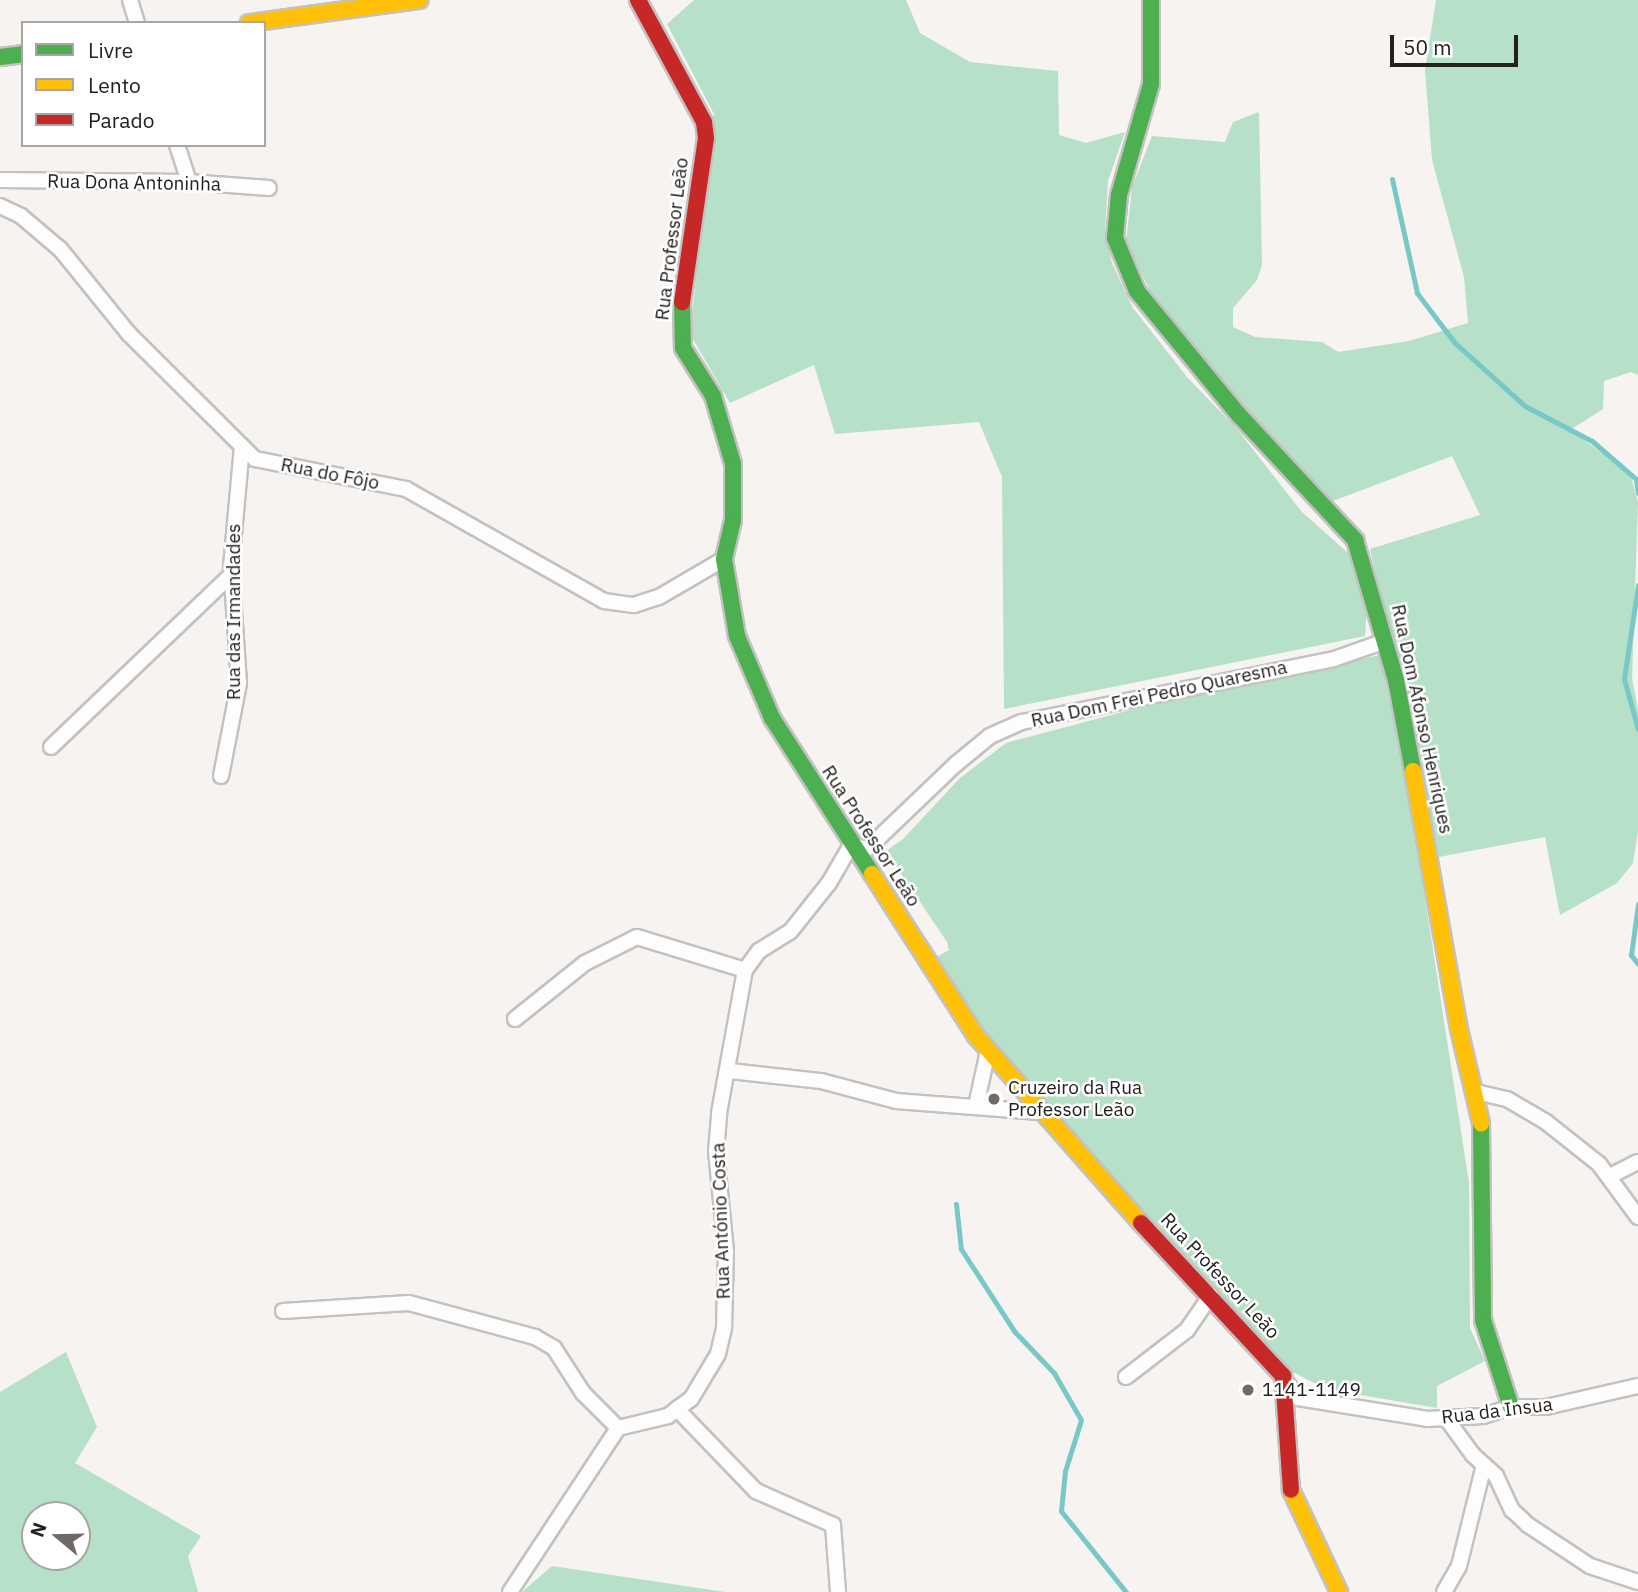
<!DOCTYPE html>
<meta charset="utf-8">
<style>
body{margin:0}
#map{position:relative;width:1638px;height:1592px;overflow:hidden;background:#f6f3f0;font-family:"IBM Plex Sans",sans-serif}
div>[style]{position:absolute}
.forest>*{inset:0;background:#b6e0c7}
.stream>*{height:5px;margin:-2.5px;padding:0 2.5px;transform-origin:2.5px;border-radius:2.5px;background:#79c8c8}
.roads{filter:drop-shadow(2px 0 #c4c2c0) drop-shadow(-2px 0 #c4c2c0) drop-shadow(0 2px #c4c2c0) drop-shadow(0 -2px #c4c2c0)}
.street>*{height:14px;margin:-7px;padding:0 7px;transform-origin:7px;border-radius:7px;background:#fefdfd}
.fast>*{height:16px;margin:-8px;padding:0 8px;transform-origin:8px;border-radius:8px;background:#4caf50}
.slow>*{height:16px;margin:-8px;padding:0 8px;transform-origin:8px;border-radius:8px;background:#ffc107}
.jam>*{height:16px;margin:-8px;padding:0 8px;transform-origin:8px;border-radius:8px;background:#c62828}
.dots>*{width:19px;height:19px;translate:-50% -50%;box-sizing:border-box;border:4px solid #fff;border-radius:50%}
span{translate:-50% -50%;white-space:nowrap;text-align:center;line-height:1.15;-webkit-text-stroke:5px #fff;paint-order:stroke}
.street-label{font-size:19px;color:#23201e}
.poi-label{font-size:19px;color:#23201e}
.left{translate:0 -50%;text-align:left}
.legend{position:absolute;left:21px;top:21px;width:245px;height:126px;box-sizing:border-box;background:#fff;border:2px solid #a7a6a5;margin:0;padding:9px 12px;list-style:none;font-size:21px;color:#23201e}
.legend li{display:flex;align-items:center;gap:14px;height:35px}
.legend b{width:35px;border:2px solid #a7a6a5}
.north{position:absolute;left:21px;top:1501px;width:70px;height:70px;box-sizing:border-box;background:#fff;border:2px solid #a7a6a5;border-radius:50%;rotate:289deg;font-size:19px;font-weight:700;line-height:28px;text-align:center;color:#23201e}
.north::after{content:'';display:block;margin:auto;width:24px;height:32px;background:#6d6a68;clip-path:polygon(50% 0,100% 100%,50% 72%,0 100%)}
.scale{position:absolute;left:1390px;top:35px;width:128px;height:32px;box-sizing:border-box;border:4px solid #23201e;border-top:0;padding-left:9px;font-size:21px;line-height:24px;white-space:nowrap;color:#23201e;-webkit-text-stroke:5px #fff;paint-order:stroke}
</style>
<div id="map">
<div class="forest">
<div style="clip-path:polygon(694px 0,906px 0,920px 33px,970px 62px,1058px 71px,1059px 135px,1086px 143px,1125px 132px,1108px 181px,1105px 230px,1112px 263px,1133px 308px,1187px 377px,1237px 429px,1301px 511px,1348px 553px,1367px 609px,1365px 636px,1004px 709px,1002px 477px,979px 422px,835px 434px,814px 365px,730px 403px,690px 334px,714px 114px,667px 24px)"></div>
<div style="clip-path:polygon(1436px 0,1638px 0,1638px 375px,1631px 372px,1604px 381px,1603px 409px,1570px 430px,1630px 473px,1638px 502px,1632px 678px,1638px 711px,1638px 831px,1633px 863px,1617px 883px,1560px 915px,1545px 837px,1439px 857px,1370px 549px,1480px 515px,1452px 456px,1333px 501px,1293px 464px,1156px 302px,1126px 243px,1132px 187px,1152px 136px,1225px 142px,1233px 122px,1259px 112px,1262px 265px,1257px 280px,1233px 308px,1233px 327px,1255px 337px,1322px 342px,1338px 352px,1409px 341px,1468px 323px,1464px 277px,1432px 160px,1425px 70px)"></div>
<div style="clip-path:polygon(1380px 655px,1411px 807px,1469px 1183px,1470px 1328px,1485px 1361px,1437px 1386px,1437px 1408px,1326px 1389px,1285px 1368px,1263px 1338px,1192px 1276px,1056px 1133px,929px 961px,949px 950px,947px 942px,886px 851px,903px 839px,960px 778px,1006px 743px,1168px 700px)"></div>
<div style="clip-path:polygon(evenodd,66px 1352px,97px 1427px,75px 1463px,201px 1536px,188px 1556px,198px 1592px,0 1592px,0 1392px,66px 1352px,35px 1515px,77px 1515px,77px 1557px,35px 1557px,35px 1515px)"></div>
<div style="clip-path:polygon(552px 1566px,725px 1592px,522px 1592px)"></div>
</div>
<div class="stream">
<div style="left:1392px;top:179px;width:117px;rotate:77.6deg"></div>
<div style="left:1417px;top:293px;width:63px;rotate:52.8deg"></div>
<div style="left:1455px;top:343px;width:94px;rotate:42deg"></div>
<div style="left:1525px;top:406px;width:76px;rotate:27.6deg"></div>
<div style="left:1592px;top:441px;width:58px;rotate:40.8deg"></div>
<div style="left:1636px;top:479px;width:14px;rotate:82deg"></div>
<div style="left:1638px;top:585px;width:95px;rotate:98.5deg"></div>
<div style="left:1624px;top:679px;width:52px;rotate:74.4deg"></div>
<div style="left:1638px;top:904px;width:51px;rotate:97.8deg"></div>
<div style="left:1631px;top:955px;width:11px;rotate:52deg"></div>
<div style="left:956px;top:1204px;width:45px;rotate:83.7deg"></div>
<div style="left:961px;top:1249px;width:99px;rotate:57deg"></div>
<div style="left:1015px;top:1332px;width:57px;rotate:46.4deg"></div>
<div style="left:1054px;top:1373px;width:54px;rotate:60.1deg"></div>
<div style="left:1081px;top:1420px;width:53px;rotate:107.4deg"></div>
<div style="left:1065px;top:1471px;width:40px;rotate:95.7deg"></div>
<div style="left:1061px;top:1511px;width:104px;rotate:51.3deg"></div>
</div>
<div class="roads">
<div class="street">
<div style="left:130px;top:0;width:24px;rotate:73deg"></div>
<div style="left:177px;top:145px;width:39px;rotate:72deg"></div>
<div style="left:0;top:180px;width:189px;rotate:0.6deg"></div>
<div style="left:189px;top:182px;width:80px;rotate:4.3deg"></div>
<div style="left:0;top:206px;width:23px;rotate:25deg"></div>
<div style="left:21px;top:216px;width:52px;rotate:40.4deg"></div>
<div style="left:61px;top:250px;width:108px;rotate:51deg"></div>
<div style="left:129px;top:334px;width:177px;rotate:44.8deg"></div>
<div style="left:255px;top:459px;width:154px;rotate:11.2deg"></div>
<div style="left:406px;top:489px;width:227px;rotate:29.5deg"></div>
<div style="left:604px;top:601px;width:30px;rotate:8deg"></div>
<div style="left:634px;top:605px;width:26px;rotate:-18deg"></div>
<div style="left:659px;top:597px;width:75px;rotate:-30.3deg"></div>
<div style="left:51px;top:747px;width:249px;rotate:-43.7deg"></div>
<div style="left:221px;top:776px;width:95px;rotate:-79deg"></div>
<div style="left:239px;top:683px;width:116px;rotate:-93.9deg"></div>
<div style="left:231px;top:567px;width:121px;rotate:-84.8deg"></div>
<div style="left:515px;top:1019px;width:90px;rotate:-38.7deg"></div>
<div style="left:585px;top:963px;width:58px;rotate:-26.6deg"></div>
<div style="left:637px;top:937px;width:113px;rotate:17deg"></div>
<div style="left:730px;top:1071px;width:92px;rotate:6.3deg"></div>
<div style="left:821px;top:1081px;width:78px;rotate:14.9deg"></div>
<div style="left:896px;top:1101px;width:143px;rotate:4.4deg"></div>
<div style="left:1476px;top:1092px;width:32px;rotate:13deg"></div>
<div style="left:1507px;top:1099px;width:45px;rotate:30.5deg"></div>
<div style="left:1546px;top:1122px;width:68px;rotate:38.4deg"></div>
<div style="left:1599px;top:1164px;width:66px;rotate:53.7deg"></div>
<div style="left:976px;top:1106px;width:56px;rotate:-77.7deg"></div>
<div style="left:1610px;top:1176px;width:31px;rotate:-27deg"></div>
<div style="left:283px;top:1311px;width:126px;rotate:-3.6deg"></div>
<div style="left:409px;top:1303px;width:131px;rotate:15.1deg"></div>
<div style="left:535px;top:1337px;width:22px;rotate:30deg"></div>
<div style="left:554px;top:1348px;width:54px;rotate:57.2deg"></div>
<div style="left:583px;top:1393px;width:49px;rotate:45deg"></div>
<div style="left:1126px;top:1377px;width:77px;rotate:-37.6deg"></div>
<div style="left:1187px;top:1330px;width:42px;rotate:-55.6deg"></div>
<div style="left:1283px;top:1378px;width:25px;rotate:53deg"></div>
<div style="left:1298px;top:1398px;width:131px;rotate:9.2deg"></div>
<div style="left:1427px;top:1419px;width:56px;rotate:-3.1deg"></div>
<div style="left:1483px;top:1416px;width:29px;rotate:-18deg"></div>
<div style="left:1511px;top:1407px;width:35px"></div>
<div style="left:1546px;top:1407px;width:94px;rotate:-12.9deg"></div>
<div style="left:677px;top:1409px;width:114px;rotate:46.1deg"></div>
<div style="left:756px;top:1491px;width:84px;rotate:23.8deg"></div>
<div style="left:833px;top:1525px;width:67px;rotate:85.7deg"></div>
<div style="left:1446px;top:1418px;width:46px;rotate:53.9deg"></div>
<div style="left:1473px;top:1455px;width:31px;rotate:42deg"></div>
<div style="left:1496px;top:1476px;width:38px;rotate:65deg"></div>
<div style="left:1512px;top:1510px;width:22px;rotate:43deg"></div>
<div style="left:1528px;top:1525px;width:74px;rotate:33.5deg"></div>
<div style="left:1590px;top:1566px;width:51px;rotate:18.4deg"></div>
<div style="left:510px;top:1592px;width:196px;rotate:-56.6deg"></div>
<div style="left:618px;top:1428px;width:51px;rotate:-13.5deg"></div>
<div style="left:668px;top:1416px;width:11px;rotate:-38deg"></div>
<div style="left:677px;top:1409px;width:17px;rotate:-36deg"></div>
<div style="left:691px;top:1399px;width:52px;rotate:-59deg"></div>
<div style="left:718px;top:1354px;width:28px;rotate:-77deg"></div>
<div style="left:724px;top:1327px;width:76px;rotate:-88.5deg"></div>
<div style="left:726px;top:1251px;width:100px;rotate:-95.7deg"></div>
<div style="left:716px;top:1151px;width:38px;rotate:-85deg"></div>
<div style="left:719px;top:1113px;width:145px;rotate:-79.7deg"></div>
<div style="left:745px;top:970px;width:24px;rotate:-54deg"></div>
<div style="left:759px;top:951px;width:36px;rotate:-32deg"></div>
<div style="left:790px;top:932px;width:63px;rotate:-51.5deg"></div>
<div style="left:829px;top:883px;width:44px;rotate:-59.9deg"></div>
<div style="left:851px;top:845px;width:16px;rotate:14deg"></div>
<div style="left:867px;top:849px;width:123px;rotate:-43.7deg"></div>
<div style="left:956px;top:764px;width:44px;rotate:-39.5deg"></div>
<div style="left:990px;top:736px;width:35px;rotate:-24deg"></div>
<div style="left:1022px;top:722px;width:318px;rotate:-11.4deg"></div>
<div style="left:1334px;top:659px;width:54px;rotate:-19.4deg"></div>
<div style="left:1444px;top:1592px;width:30px;rotate:-60deg"></div>
<div style="left:1459px;top:1566px;width:104px;rotate:-76.1deg"></div>
</div>
<div class="fast">
<div style="left:1151px;top:0;width:84px;rotate:90deg"></div>
<div style="left:1151px;top:84px;width:116px;rotate:106.1deg"></div>
<div style="left:1119px;top:195px;width:43px;rotate:95.3deg"></div>
<div style="left:1115px;top:238px;width:57px;rotate:67.5deg"></div>
<div style="left:1137px;top:291px;width:161px;rotate:50.6deg"></div>
<div style="left:1239px;top:415px;width:171px;rotate:47.1deg"></div>
<div style="left:1355px;top:540px;width:146px;rotate:73.7deg"></div>
<div style="left:1396px;top:680px;width:93px;rotate:79.4deg"></div>
<div style="left:0;top:57px;width:23px;rotate:-7deg"></div>
<div style="left:682px;top:302px;width:46px;rotate:88.8deg"></div>
<div style="left:683px;top:348px;width:57px;rotate:58deg"></div>
<div style="left:713px;top:396px;width:71px;rotate:73.6deg"></div>
<div style="left:733px;top:464px;width:56px;rotate:90deg"></div>
<div style="left:733px;top:520px;width:40px;rotate:103deg"></div>
<div style="left:724px;top:559px;width:78px;rotate:80.4deg"></div>
<div style="left:737px;top:636px;width:89px;rotate:66.9deg"></div>
<div style="left:772px;top:718px;width:185px;rotate:57.3deg"></div>
<div style="left:1481px;top:1123px;width:197px;rotate:89.4deg"></div>
<div style="left:1483px;top:1320px;width:91px;rotate:72.2deg"></div>
</div>
<div class="slow">
<div style="left:249px;top:23px;width:172px;rotate:-7.7deg"></div>
<div style="left:1413px;top:771px;width:262px;rotate:79.9deg"></div>
<div style="left:1459px;top:1029px;width:97px;rotate:76.8deg"></div>
<div style="left:872px;top:874px;width:193px;rotate:57.3deg"></div>
<div style="left:976px;top:1036px;width:249px;rotate:48.6deg"></div>
<div style="left:1291px;top:1490px;width:113px;rotate:64.8deg"></div>
</div>
<div class="jam">
<div style="left:638px;top:0;width:139px;rotate:61.6deg"></div>
<div style="left:704px;top:122px;width:16px;rotate:83deg"></div>
<div style="left:706px;top:138px;width:166px;rotate:98.3deg"></div>
<div style="left:1141px;top:1223px;width:209px;rotate:47.1deg"></div>
<div style="left:1283px;top:1376px;width:114px;rotate:86deg"></div>
</div>
</div>
<div class="dots">
<div style="left:994px;top:1099px;background:#6d6a68"></div>
<div style="left:1248px;top:1390px;background:#6d6a68"></div>
</div>
<div class="street-label">
<span style="left:134px;top:183px;rotate:1deg">Rua Dona Antoninha</span>
<span style="left:672px;top:239px;rotate:-83deg">Rua Professor Leão</span>
<span style="left:330px;top:474px;rotate:11deg">Rua do Fôjo</span>
<span style="left:234px;top:612px;rotate:-90deg">Rua das Irmandades</span>
<span style="left:1159px;top:694px;rotate:-12deg">Rua Dom Frei Pedro Quaresma</span>
<span style="left:1422px;top:719px;rotate:78deg">Rua Dom Afonso Henriques</span>
<span style="left:871px;top:836px;rotate:57deg">Rua Professor Leão</span>
<span style="left:721px;top:1221px;rotate:-92deg">Rua António Costa</span>
<span style="left:1220px;top:1276px;rotate:47deg">Rua Professor Leão</span>
<span style="left:1497px;top:1411px;rotate:-7deg">Rua da Insua</span>
</div>
<div class="poi-label">
<span class="left" style="left:1008px;top:1099px">Cruzeiro da Rua<br>Professor Leão</span>
<span class="left" style="left:1262px;top:1390px">1141-1149</span>
</div>
<ul class="legend">
<li><b style="height:9px;background:#4caf50"></b>Livre</li>
<li><b style="height:9px;background:#ffc107"></b>Lento</li>
<li><b style="height:9px;background:#c62828"></b>Parado</li>
</ul>
<div class="north">N</div>
<div class="scale">50 m</div>
</div>
